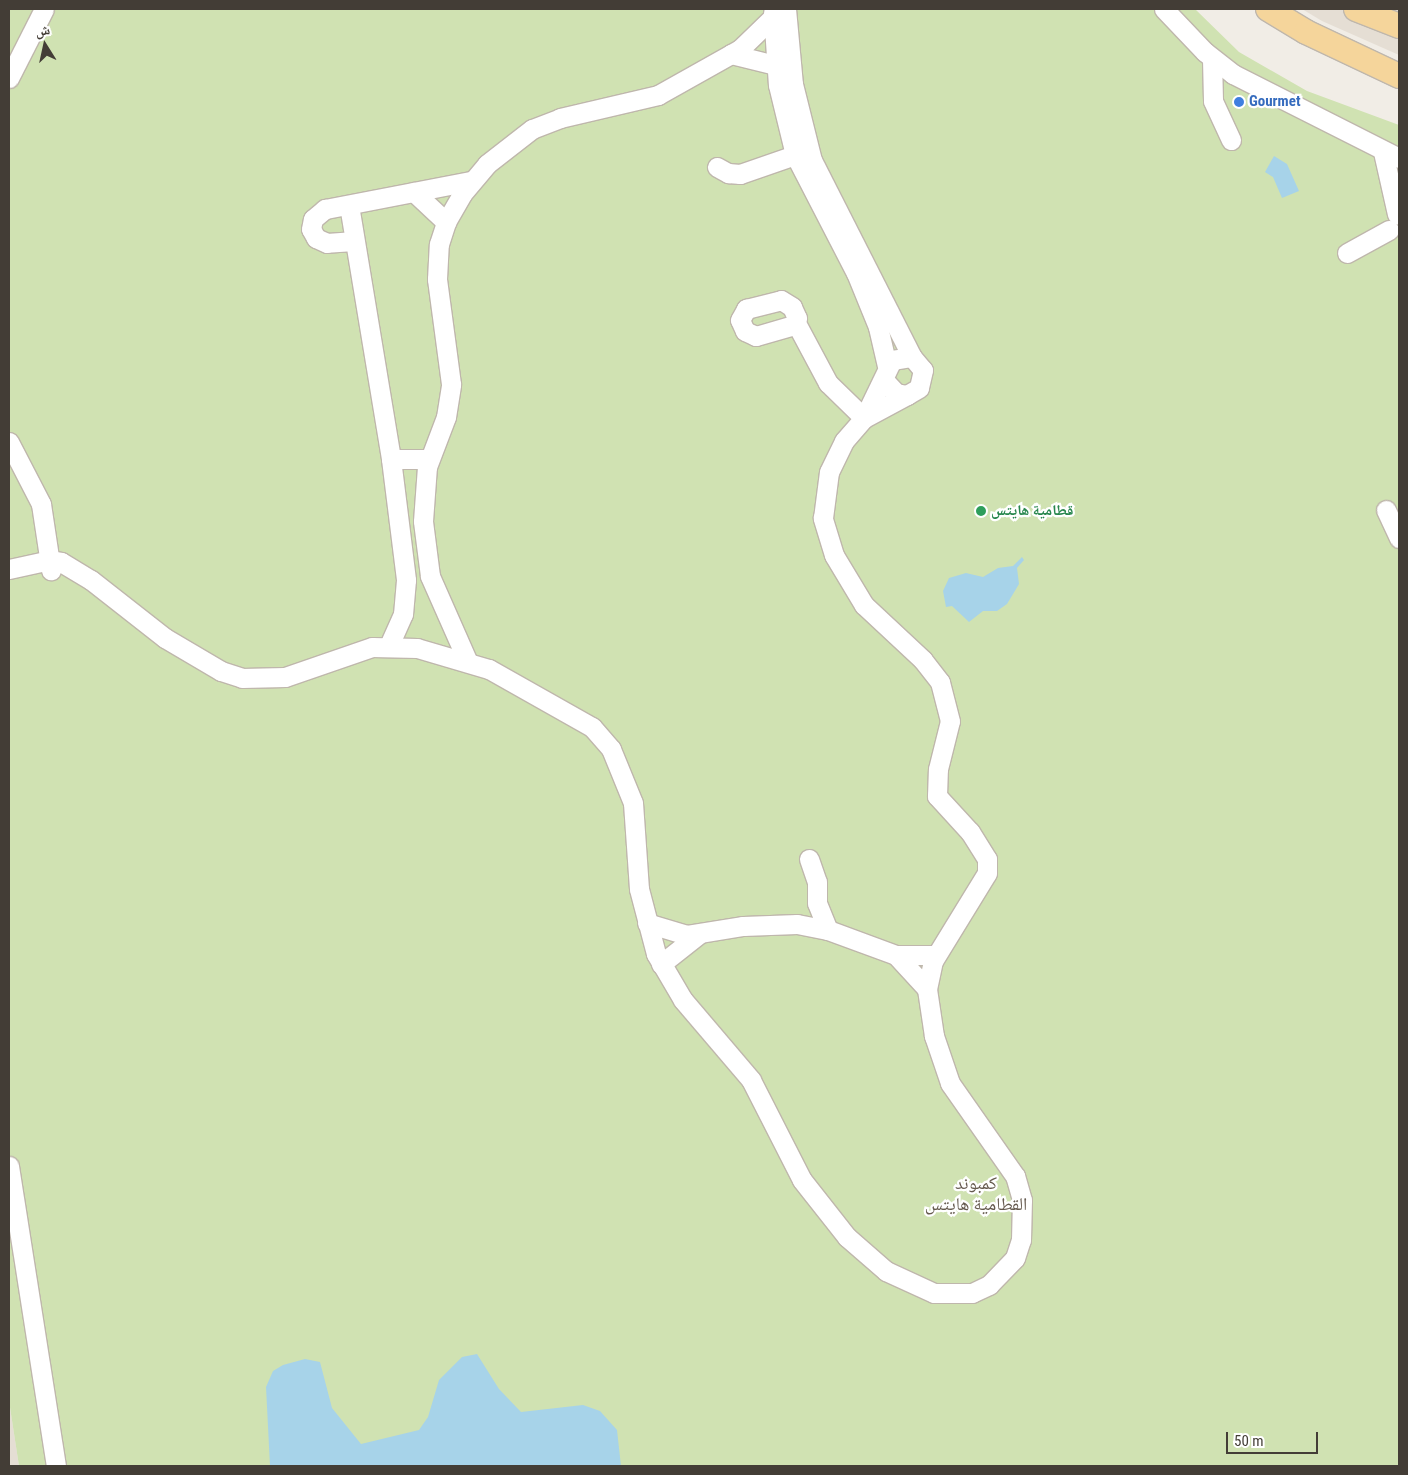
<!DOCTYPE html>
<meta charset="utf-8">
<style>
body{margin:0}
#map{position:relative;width:1408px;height:1475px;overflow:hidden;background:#f1ede6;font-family:"Roboto Condensed","Noto Naskh Arabic",sans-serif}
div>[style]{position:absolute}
.residential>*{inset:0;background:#e5ded4}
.green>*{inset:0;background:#d0e2b2}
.water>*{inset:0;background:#a7d3e9}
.roads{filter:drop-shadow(1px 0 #bfb7ac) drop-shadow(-1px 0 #bfb7ac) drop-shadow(0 1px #bfb7ac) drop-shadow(0 -1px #bfb7ac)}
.minor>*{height:19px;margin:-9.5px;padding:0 9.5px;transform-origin:9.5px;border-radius:9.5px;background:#fff}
.major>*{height:24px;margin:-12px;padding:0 12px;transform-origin:12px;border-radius:12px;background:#f5d59b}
.dots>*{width:14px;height:14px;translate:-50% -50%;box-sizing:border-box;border:2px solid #fff;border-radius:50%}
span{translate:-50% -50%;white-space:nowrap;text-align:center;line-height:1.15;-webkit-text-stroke:4.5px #fff;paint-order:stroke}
.shop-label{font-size:15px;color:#366cbe;font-weight:700}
.left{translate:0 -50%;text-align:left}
.leisure-label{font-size:15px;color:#27864d;font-weight:700}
.quarter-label{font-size:18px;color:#655a4e}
.frame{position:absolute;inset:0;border:10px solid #433d36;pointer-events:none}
.north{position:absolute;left:20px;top:20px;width:50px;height:50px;-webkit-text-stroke:4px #fff;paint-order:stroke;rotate:350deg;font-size:14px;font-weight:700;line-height:20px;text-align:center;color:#433d36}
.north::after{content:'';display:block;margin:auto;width:18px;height:22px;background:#433d36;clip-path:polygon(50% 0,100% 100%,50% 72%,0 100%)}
.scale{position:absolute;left:1226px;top:1432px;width:92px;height:22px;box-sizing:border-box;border:2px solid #433d36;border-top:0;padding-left:6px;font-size:15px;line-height:18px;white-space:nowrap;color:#433d36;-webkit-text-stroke:4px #fff;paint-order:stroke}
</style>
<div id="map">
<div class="residential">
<div style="clip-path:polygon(1302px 9px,1399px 9px,1399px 55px,1322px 21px)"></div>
<div style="clip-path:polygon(9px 1401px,19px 1466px,9px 1466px)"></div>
</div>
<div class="green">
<div style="clip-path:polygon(9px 9px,1195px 9px,1239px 52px,1307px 91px,1399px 125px,1399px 1466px,19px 1466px,9px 1401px)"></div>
</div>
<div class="water">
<div style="clip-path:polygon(1274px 156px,1287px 164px,1299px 191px,1282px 198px,1273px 177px,1265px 172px)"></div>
<div style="clip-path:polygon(1022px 557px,1024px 560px,1017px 568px,1019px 584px,1007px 604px,997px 611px,983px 611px,969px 622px,952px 606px,946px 607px,943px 591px,949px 578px,966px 573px,983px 577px,998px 568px,1013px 566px)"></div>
<div style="clip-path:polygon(477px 1354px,499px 1389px,521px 1412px,583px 1405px,600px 1411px,617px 1430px,621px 1466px,270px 1466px,266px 1387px,273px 1371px,283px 1365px,305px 1359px,320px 1362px,332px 1408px,361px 1444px,419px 1430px,428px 1417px,439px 1380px,462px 1357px)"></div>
</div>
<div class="roads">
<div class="minor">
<div style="left:786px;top:9px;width:75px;rotate:84.7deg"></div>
<div style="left:793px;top:84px;width:78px;rotate:76deg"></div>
<div style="left:812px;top:160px;width:221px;rotate:63.1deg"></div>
<div style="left:1164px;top:9px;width:59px;rotate:46.4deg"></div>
<div style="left:1205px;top:52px;width:36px;rotate:38deg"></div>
<div style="left:1233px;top:74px;width:186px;rotate:26.8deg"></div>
<div style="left:773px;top:12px;width:73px;rotate:86.1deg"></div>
<div style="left:778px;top:85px;width:72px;rotate:76.3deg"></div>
<div style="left:795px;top:155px;width:133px;rotate:62.7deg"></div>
<div style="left:856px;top:273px;width:58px;rotate:67.8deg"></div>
<div style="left:878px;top:327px;width:39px;rotate:77deg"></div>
<div style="left:731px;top:54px;width:45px;rotate:14deg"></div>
<div style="left:1212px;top:59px;width:42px;rotate:88.6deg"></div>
<div style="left:1213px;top:101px;width:43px;rotate:65.2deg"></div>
<div style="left:9px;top:78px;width:77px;rotate:-63.1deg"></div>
<div style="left:1383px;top:152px;width:64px;rotate:77.3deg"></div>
<div style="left:717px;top:167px;width:13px;rotate:29deg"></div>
<div style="left:728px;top:173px;width:12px;rotate:5deg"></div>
<div style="left:740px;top:174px;width:58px;rotate:-19.1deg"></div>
<div style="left:414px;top:192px;width:44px;rotate:43.2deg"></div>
<div style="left:349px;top:205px;width:257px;rotate:80.6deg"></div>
<div style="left:391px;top:459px;width:122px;rotate:82.9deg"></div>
<div style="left:406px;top:580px;width:34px;rotate:95deg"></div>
<div style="left:403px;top:614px;width:36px;rotate:114deg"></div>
<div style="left:354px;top:241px;width:27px;rotate:176deg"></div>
<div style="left:327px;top:243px;width:12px;rotate:-156deg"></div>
<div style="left:316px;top:238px;width:10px;rotate:-119deg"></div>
<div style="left:311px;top:229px;width:10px;rotate:-79deg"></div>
<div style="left:313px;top:219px;width:16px;rotate:-40deg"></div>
<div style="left:325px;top:209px;width:149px;rotate:-10.9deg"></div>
<div style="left:1347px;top:253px;width:48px;rotate:-28.7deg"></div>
<div style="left:781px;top:300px;width:13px;rotate:32deg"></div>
<div style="left:792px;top:307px;width:12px;rotate:66deg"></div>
<div style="left:797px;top:318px;width:8px;rotate:113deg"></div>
<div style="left:794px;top:325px;width:40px;rotate:164deg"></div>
<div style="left:756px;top:336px;width:12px;rotate:-156deg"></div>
<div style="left:745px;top:331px;width:12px;rotate:-114deg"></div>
<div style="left:740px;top:320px;width:13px;rotate:-61deg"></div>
<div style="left:746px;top:309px;width:36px;rotate:-14deg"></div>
<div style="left:796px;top:323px;width:68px;rotate:61.9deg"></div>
<div style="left:828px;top:383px;width:50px;rotate:44.2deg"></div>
<div style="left:864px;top:418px;width:64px;rotate:-64.2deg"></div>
<div style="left:892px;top:360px;width:20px;rotate:-9deg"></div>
<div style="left:912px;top:357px;width:17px;rotate:50deg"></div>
<div style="left:923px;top:370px;width:18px;rotate:103deg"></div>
<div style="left:919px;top:388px;width:14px;rotate:150deg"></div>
<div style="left:907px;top:395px;width:11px;rotate:-170deg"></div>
<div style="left:896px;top:393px;width:16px;rotate:-133deg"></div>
<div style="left:9px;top:442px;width:70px;rotate:62.7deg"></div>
<div style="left:41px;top:504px;width:67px;rotate:81.4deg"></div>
<div style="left:391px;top:459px;width:38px"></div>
<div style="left:1386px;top:510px;width:31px;rotate:65deg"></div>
<div style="left:9px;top:569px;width:42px;rotate:-12.4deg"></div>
<div style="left:50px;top:560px;width:11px;rotate:10deg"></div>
<div style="left:61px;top:562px;width:35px;rotate:31deg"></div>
<div style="left:91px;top:580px;width:94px;rotate:38.1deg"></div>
<div style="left:165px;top:638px;width:65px;rotate:30.5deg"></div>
<div style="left:221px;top:671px;width:22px;rotate:18deg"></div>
<div style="left:242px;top:678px;width:43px;rotate:-1.3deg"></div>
<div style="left:285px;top:677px;width:92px;rotate:-19deg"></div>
<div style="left:372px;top:647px;width:45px;rotate:1.3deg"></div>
<div style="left:417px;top:648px;width:75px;rotate:16.3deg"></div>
<div style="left:489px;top:669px;width:118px;rotate:29.4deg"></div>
<div style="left:592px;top:727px;width:29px;rotate:49deg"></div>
<div style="left:611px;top:749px;width:58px;rotate:67.8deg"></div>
<div style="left:633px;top:803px;width:86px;rotate:86deg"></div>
<div style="left:639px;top:889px;width:67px;rotate:75.3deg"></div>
<div style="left:656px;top:954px;width:53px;rotate:59.6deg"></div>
<div style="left:683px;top:1000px;width:105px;rotate:49.6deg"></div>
<div style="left:751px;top:1080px;width:112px;rotate:63deg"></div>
<div style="left:802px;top:1180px;width:73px;rotate:51.7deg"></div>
<div style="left:847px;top:1237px;width:52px;rotate:41.1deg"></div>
<div style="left:886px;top:1271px;width:53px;rotate:24.6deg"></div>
<div style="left:934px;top:1293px;width:38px"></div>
<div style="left:972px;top:1293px;width:19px;rotate:-25deg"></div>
<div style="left:989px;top:1285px;width:37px;rotate:-46deg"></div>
<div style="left:1015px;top:1258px;width:19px;rotate:-72deg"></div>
<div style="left:1021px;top:1240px;width:40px;rotate:-88.6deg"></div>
<div style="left:1022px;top:1200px;width:25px;rotate:-106deg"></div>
<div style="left:1015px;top:1176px;width:113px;rotate:-125deg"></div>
<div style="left:950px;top:1083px;width:50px;rotate:-108.8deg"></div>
<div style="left:934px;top:1036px;width:48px;rotate:-98.5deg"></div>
<div style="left:927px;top:989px;width:29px;rotate:-78deg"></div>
<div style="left:933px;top:961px;width:103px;rotate:-58.5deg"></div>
<div style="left:987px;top:873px;width:14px;rotate:-90deg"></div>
<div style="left:987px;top:859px;width:32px;rotate:-122deg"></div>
<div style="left:970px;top:832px;width:49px;rotate:-132.5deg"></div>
<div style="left:937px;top:796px;width:27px;rotate:-88deg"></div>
<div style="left:938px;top:769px;width:49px;rotate:-76deg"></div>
<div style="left:950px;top:721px;width:40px;rotate:-104.4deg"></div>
<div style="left:940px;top:682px;width:28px;rotate:-128deg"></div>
<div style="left:923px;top:660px;width:81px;rotate:-137deg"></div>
<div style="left:864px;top:605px;width:58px;rotate:-121deg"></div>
<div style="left:834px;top:555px;width:39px;rotate:-107deg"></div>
<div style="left:823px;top:518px;width:46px;rotate:-82.6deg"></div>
<div style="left:829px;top:472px;width:34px;rotate:-64deg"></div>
<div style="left:844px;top:441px;width:30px;rotate:-49deg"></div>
<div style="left:864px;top:418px;width:49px;rotate:-28.1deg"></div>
<div style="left:467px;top:660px;width:92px;rotate:-113.8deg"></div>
<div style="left:430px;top:576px;width:55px;rotate:-97.3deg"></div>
<div style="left:423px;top:521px;width:54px;rotate:-85.8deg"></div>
<div style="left:427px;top:467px;width:53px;rotate:-69.2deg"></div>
<div style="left:446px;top:417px;width:33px;rotate:-81deg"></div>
<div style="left:451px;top:384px;width:106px;rotate:-97.6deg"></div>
<div style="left:437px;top:279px;width:35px;rotate:-87deg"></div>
<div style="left:439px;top:244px;width:23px;rotate:-72deg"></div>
<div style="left:446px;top:222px;width:32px;rotate:-60deg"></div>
<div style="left:462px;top:194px;width:39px;rotate:-50deg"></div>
<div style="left:487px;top:164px;width:57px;rotate:-37.9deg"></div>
<div style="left:532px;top:129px;width:30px;rotate:-21deg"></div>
<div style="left:560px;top:118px;width:101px;rotate:-13.2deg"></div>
<div style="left:658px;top:95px;width:94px;rotate:-29.3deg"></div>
<div style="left:740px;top:49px;width:46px;rotate:-44.1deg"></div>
<div style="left:809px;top:859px;width:24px;rotate:71deg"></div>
<div style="left:817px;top:882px;width:21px;rotate:90deg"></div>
<div style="left:817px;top:903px;width:29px;rotate:68deg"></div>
<div style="left:647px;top:923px;width:42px;rotate:16.7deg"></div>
<div style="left:687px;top:935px;width:57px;rotate:-9.1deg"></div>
<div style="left:743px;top:926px;width:54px;rotate:-2.1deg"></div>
<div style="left:797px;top:924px;width:32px;rotate:11deg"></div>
<div style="left:828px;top:930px;width:72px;rotate:20.2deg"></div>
<div style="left:896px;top:955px;width:40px"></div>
<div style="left:896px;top:955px;width:46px;rotate:47.6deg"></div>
<div style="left:661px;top:964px;width:48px;rotate:-38.3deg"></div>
<div style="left:9px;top:1166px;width:304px;rotate:81.1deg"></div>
</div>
<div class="major">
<div style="left:1268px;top:9px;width:44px;rotate:31.2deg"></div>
<div style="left:1306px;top:32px;width:103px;rotate:25.3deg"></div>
<div style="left:1356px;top:9px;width:46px;rotate:21.6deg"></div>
</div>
</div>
<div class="dots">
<div style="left:1239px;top:102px;background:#3f7fe0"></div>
<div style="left:981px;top:511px;background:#2e9e5b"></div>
</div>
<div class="shop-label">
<span class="left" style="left:1249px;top:102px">Gourmet</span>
</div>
<div class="leisure-label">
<span class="left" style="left:991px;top:511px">قطامية هايتس</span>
</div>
<div class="quarter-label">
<span style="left:976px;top:1194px">كمبوند<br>القطامية هايتس</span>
</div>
<div class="frame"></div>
<div class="north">ش</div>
<div class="scale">50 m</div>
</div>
